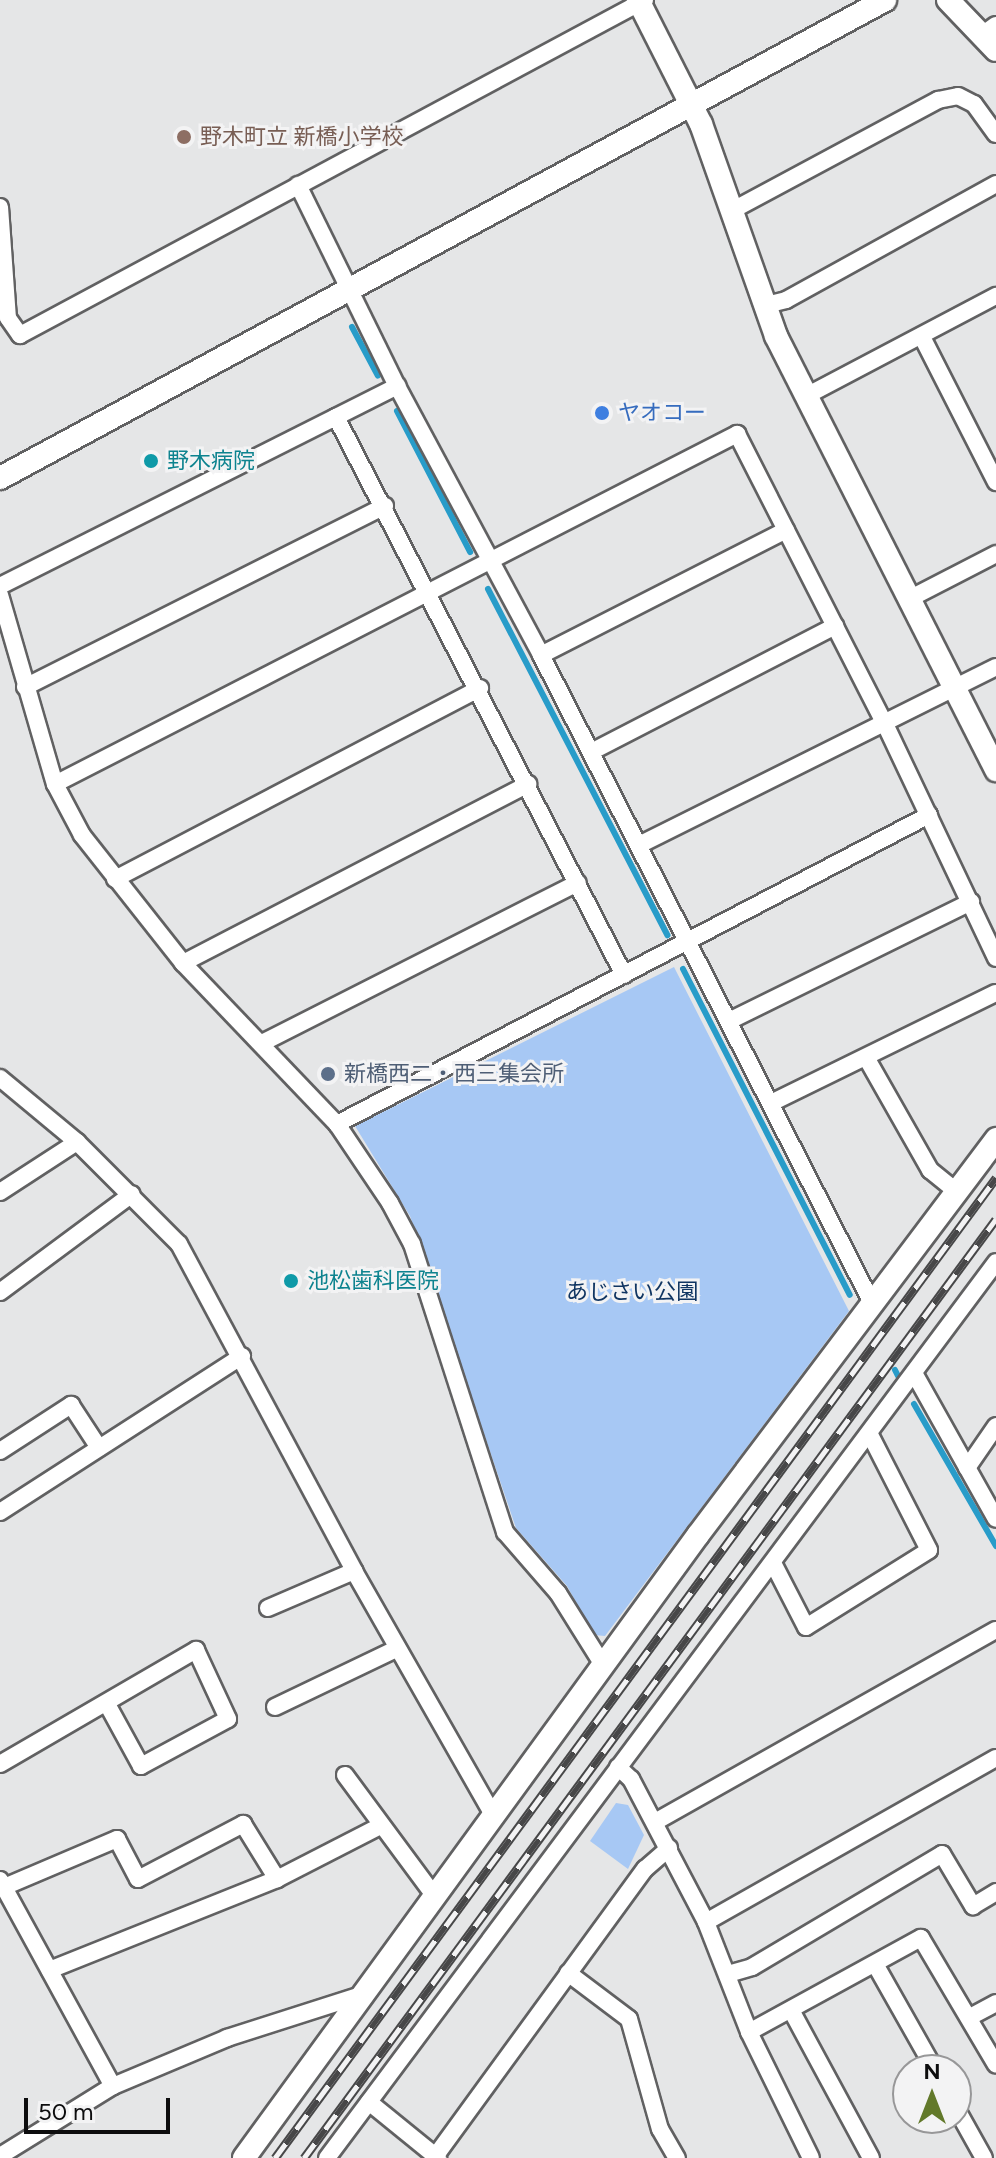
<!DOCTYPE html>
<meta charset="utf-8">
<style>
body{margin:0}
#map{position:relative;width:996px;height:2158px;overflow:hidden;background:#e5e6e7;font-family:Figtree,"Noto Sans JP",sans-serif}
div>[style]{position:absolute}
.green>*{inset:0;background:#a7c8f4}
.stream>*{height:6px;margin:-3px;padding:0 3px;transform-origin:3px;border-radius:3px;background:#289cc9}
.roads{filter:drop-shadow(2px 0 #616162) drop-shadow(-2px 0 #616162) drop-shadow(0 2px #616162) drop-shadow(0 -2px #616162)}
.minor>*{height:16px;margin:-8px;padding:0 8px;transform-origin:8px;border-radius:8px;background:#fff}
.tertiary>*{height:22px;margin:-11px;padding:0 11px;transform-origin:11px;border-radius:11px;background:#fff}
.rail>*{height:9px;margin-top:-4.5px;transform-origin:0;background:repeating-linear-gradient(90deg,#f3f3f4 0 18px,#474748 0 36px);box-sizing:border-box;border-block:2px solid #474748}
.dots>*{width:22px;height:22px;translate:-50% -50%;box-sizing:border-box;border:4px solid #f3f3f4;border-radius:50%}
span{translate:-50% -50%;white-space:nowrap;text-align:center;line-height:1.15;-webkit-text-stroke:6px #f3f3f4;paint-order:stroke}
.education-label{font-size:22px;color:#785e54}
.left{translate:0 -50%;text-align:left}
.shop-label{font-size:22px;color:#366cbe}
.culture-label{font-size:22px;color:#0d838f}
.service-label{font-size:22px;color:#4e5e75}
.park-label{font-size:22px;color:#103562}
.north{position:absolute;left:892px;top:2054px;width:80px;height:80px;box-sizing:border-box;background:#f3f3f4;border:2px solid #979798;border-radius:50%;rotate:0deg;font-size:22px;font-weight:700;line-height:32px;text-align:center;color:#0d0d0e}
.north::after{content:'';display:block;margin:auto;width:28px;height:36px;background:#62792a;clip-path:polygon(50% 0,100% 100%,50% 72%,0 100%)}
.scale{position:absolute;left:24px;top:2098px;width:146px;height:36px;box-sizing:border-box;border:4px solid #0d0d0e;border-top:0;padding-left:10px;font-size:24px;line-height:28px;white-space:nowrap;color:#0d0d0e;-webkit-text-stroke:6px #f3f3f4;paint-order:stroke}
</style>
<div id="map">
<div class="green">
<div style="clip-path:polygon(674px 967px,849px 1311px,605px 1636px,594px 1635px,567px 1586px,516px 1528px,410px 1216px,355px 1126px)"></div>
<div style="clip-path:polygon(616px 1803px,628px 1805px,644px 1835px,628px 1869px,590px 1841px)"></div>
</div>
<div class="stream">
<div style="left:352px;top:327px;width:55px;rotate:62deg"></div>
<div style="left:397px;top:411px;width:159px;rotate:62.6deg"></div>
<div style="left:488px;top:589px;width:390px;rotate:62.6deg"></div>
<div style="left:683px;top:969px;width:366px;rotate:62.9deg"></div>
<div style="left:895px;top:1370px;width:7px;rotate:63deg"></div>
<div style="left:914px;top:1404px;width:164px;rotate:60deg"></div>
</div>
<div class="roads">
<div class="minor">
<div style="left:982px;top:35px;width:17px;rotate:-36deg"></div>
<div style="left:298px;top:185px;width:224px;rotate:63.8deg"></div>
<div style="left:397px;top:386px;width:305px;rotate:61.8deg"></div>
<div style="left:541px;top:655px;width:730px;rotate:62.94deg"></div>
<div style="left:0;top:207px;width:111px;rotate:85.9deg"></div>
<div style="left:8px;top:318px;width:21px;rotate:55deg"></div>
<div style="left:20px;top:335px;width:709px;rotate:-28.19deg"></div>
<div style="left:733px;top:210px;width:233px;rotate:-28.2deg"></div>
<div style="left:938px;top:100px;width:20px;rotate:-11deg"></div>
<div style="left:958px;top:96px;width:18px;rotate:27deg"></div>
<div style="left:974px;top:104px;width:37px;rotate:54deg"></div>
<div style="left:766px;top:305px;width:21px;rotate:-14deg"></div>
<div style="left:786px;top:300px;width:240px;rotate:-28.9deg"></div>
<div style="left:922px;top:337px;width:163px;rotate:63deg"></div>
<div style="left:806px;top:396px;width:215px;rotate:-27.8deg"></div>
<div style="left:336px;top:417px;width:628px;rotate:62.7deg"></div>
<div style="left:0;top:586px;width:445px;rotate:-26.7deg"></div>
<div style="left:0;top:595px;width:197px;rotate:73.8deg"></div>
<div style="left:55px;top:784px;width:58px;rotate:62.1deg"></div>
<div style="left:82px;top:835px;width:163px;rotate:51.7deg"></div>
<div style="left:183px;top:963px;width:223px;rotate:46.3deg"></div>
<div style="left:337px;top:1124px;width:95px;rotate:56.1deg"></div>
<div style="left:390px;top:1203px;width:47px;rotate:61.8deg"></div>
<div style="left:412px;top:1244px;width:303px;rotate:72.1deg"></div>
<div style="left:505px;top:1532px;width:81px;rotate:49deg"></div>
<div style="left:558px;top:1593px;width:85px;rotate:58deg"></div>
<div style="left:909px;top:599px;width:98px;rotate:-27.3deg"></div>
<div style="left:541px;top:655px;width:275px;rotate:-27deg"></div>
<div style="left:25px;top:687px;width:403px;rotate:-26.7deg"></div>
<div style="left:591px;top:752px;width:275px;rotate:-27.3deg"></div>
<div style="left:55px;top:784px;width:767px;rotate:-27.17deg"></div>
<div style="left:737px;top:434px;width:326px;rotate:63deg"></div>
<div style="left:885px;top:724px;width:259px;rotate:64.6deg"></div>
<div style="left:639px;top:845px;width:399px;rotate:-26.5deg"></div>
<div style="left:115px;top:879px;width:412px;rotate:-27.6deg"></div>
<div style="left:183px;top:963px;width:389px;rotate:-27.4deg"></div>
<div style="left:729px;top:1021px;width:270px;rotate:-26.2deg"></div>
<div style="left:262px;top:1043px;width:354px;rotate:-26.9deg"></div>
<div style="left:867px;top:1059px;width:128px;rotate:60.4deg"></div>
<div style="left:930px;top:1170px;width:35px;rotate:39deg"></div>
<div style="left:0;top:1078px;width:100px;rotate:39.7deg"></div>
<div style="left:77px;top:1142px;width:144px;rotate:45deg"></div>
<div style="left:179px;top:1244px;width:371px;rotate:61.8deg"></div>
<div style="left:354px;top:1571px;width:284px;rotate:60.3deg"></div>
<div style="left:771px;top:1103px;width:250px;rotate:-26.1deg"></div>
<div style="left:337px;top:1124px;width:668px;rotate:-27.56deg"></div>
<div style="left:0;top:1192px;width:92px;rotate:-33deg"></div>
<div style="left:0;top:1292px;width:164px;rotate:-36.6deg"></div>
<div style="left:914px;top:1373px;width:167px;rotate:60.7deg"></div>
<div style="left:0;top:1451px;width:85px;rotate:-32.9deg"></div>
<div style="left:71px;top:1405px;width:51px;rotate:56.9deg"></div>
<div style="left:967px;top:1468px;width:51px;rotate:-55.4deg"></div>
<div style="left:0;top:1512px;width:288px;rotate:-32.8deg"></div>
<div style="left:773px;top:1563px;width:72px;rotate:62.7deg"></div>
<div style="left:806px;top:1627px;width:145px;rotate:-32deg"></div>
<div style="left:929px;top:1550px;width:131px;rotate:-117.1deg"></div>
<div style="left:268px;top:1608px;width:94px;rotate:-23.3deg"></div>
<div style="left:275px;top:1707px;width:136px;rotate:-25.6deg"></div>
<div style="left:0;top:1764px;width:227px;rotate:-30.2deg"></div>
<div style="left:196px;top:1650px;width:76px;rotate:65.1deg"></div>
<div style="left:228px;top:1719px;width:99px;rotate:151.6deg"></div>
<div style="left:141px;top:1766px;width:71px;rotate:-118.7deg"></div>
<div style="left:618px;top:1767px;width:18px;rotate:43deg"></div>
<div style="left:631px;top:1779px;width:161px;rotate:62.3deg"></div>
<div style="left:706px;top:1922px;width:118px;rotate:68.6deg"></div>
<div style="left:749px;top:2032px;width:140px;rotate:63.8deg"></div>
<div style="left:345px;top:1775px;width:153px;rotate:53.5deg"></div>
<div style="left:655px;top:1822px;width:391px;rotate:-29.4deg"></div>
<div style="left:277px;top:1879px;width:116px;rotate:-27.2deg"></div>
<div style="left:0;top:1880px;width:235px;rotate:61.3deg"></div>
<div style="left:4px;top:1887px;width:123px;rotate:-23deg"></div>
<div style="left:117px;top:1839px;width:45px;rotate:62.3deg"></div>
<div style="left:138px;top:1879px;width:119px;rotate:-27.6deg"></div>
<div style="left:243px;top:1824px;width:65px;rotate:58.3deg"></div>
<div style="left:277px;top:1879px;width:245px;rotate:158.2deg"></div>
<div style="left:706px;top:1922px;width:333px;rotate:-29.5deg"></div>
<div style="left:875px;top:1964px;width:122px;rotate:60.5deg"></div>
<div style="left:568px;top:1973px;width:76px;rotate:37deg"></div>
<div style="left:629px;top:2019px;width:114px;rotate:74.3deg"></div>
<div style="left:660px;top:2129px;width:34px;rotate:60deg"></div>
<div style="left:728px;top:1974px;width:25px;rotate:-16deg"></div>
<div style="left:752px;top:1967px;width:221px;rotate:-30.7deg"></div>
<div style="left:942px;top:1854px;width:61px;rotate:59.2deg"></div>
<div style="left:973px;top:1906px;width:27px;rotate:-31deg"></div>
<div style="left:791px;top:2010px;width:168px;rotate:61.6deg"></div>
<div style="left:970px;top:2017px;width:30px;rotate:-28deg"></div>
<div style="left:749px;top:2032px;width:196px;rotate:-28.7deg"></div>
<div style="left:921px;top:1938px;width:147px;rotate:59.4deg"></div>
<div style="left:369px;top:2102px;width:89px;rotate:39.1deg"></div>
<div style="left:956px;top:2108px;width:57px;rotate:60.8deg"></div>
<div style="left:0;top:2156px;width:133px;rotate:-31.8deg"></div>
<div style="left:113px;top:2086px;width:124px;rotate:-22.8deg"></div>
<div style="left:227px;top:2038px;width:144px;rotate:-17.8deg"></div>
<div style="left:327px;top:2158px;width:1118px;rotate:-53.25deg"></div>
<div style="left:434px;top:2158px;width:358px;rotate:-53.9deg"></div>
<div style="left:645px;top:1869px;width:32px;rotate:-41deg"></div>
</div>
<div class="tertiary">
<div style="left:638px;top:0;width:139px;rotate:63.1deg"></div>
<div style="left:701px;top:124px;width:225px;rotate:70.5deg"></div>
<div style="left:776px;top:336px;width:487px;rotate:63.1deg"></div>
<div style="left:948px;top:0;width:69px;rotate:46.2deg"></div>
<div style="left:0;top:478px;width:1006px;rotate:-28.37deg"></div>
<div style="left:244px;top:2158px;width:771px;rotate:-53.92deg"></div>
<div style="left:698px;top:1535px;width:496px;rotate:-53deg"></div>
</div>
</div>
<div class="rail">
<div style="left:275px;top:2158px;width:1217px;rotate:-53.66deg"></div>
<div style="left:304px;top:2158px;width:1166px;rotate:-53.61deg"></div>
</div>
<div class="dots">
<div style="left:184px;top:137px;background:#8d6e63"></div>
<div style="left:602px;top:413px;background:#3f7fe0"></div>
<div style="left:151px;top:461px;background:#0f9aa8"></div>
<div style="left:328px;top:1074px;background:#5c6f8a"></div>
<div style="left:291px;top:1281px;background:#0f9aa8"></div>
</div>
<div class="education-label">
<span class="left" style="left:200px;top:137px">野木町立 新橋小学校</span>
</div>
<div class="shop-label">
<span class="left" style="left:618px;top:413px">ヤオコー</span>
</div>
<div class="culture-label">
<span class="left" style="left:167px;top:461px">野木病院</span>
<span class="left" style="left:307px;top:1281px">池松歯科医院</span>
</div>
<div class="service-label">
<span class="left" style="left:344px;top:1074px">新橋西二・西三集会所</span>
</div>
<div class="park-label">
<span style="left:632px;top:1292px">あじさい公園</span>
</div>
<div class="north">N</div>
<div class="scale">50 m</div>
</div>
